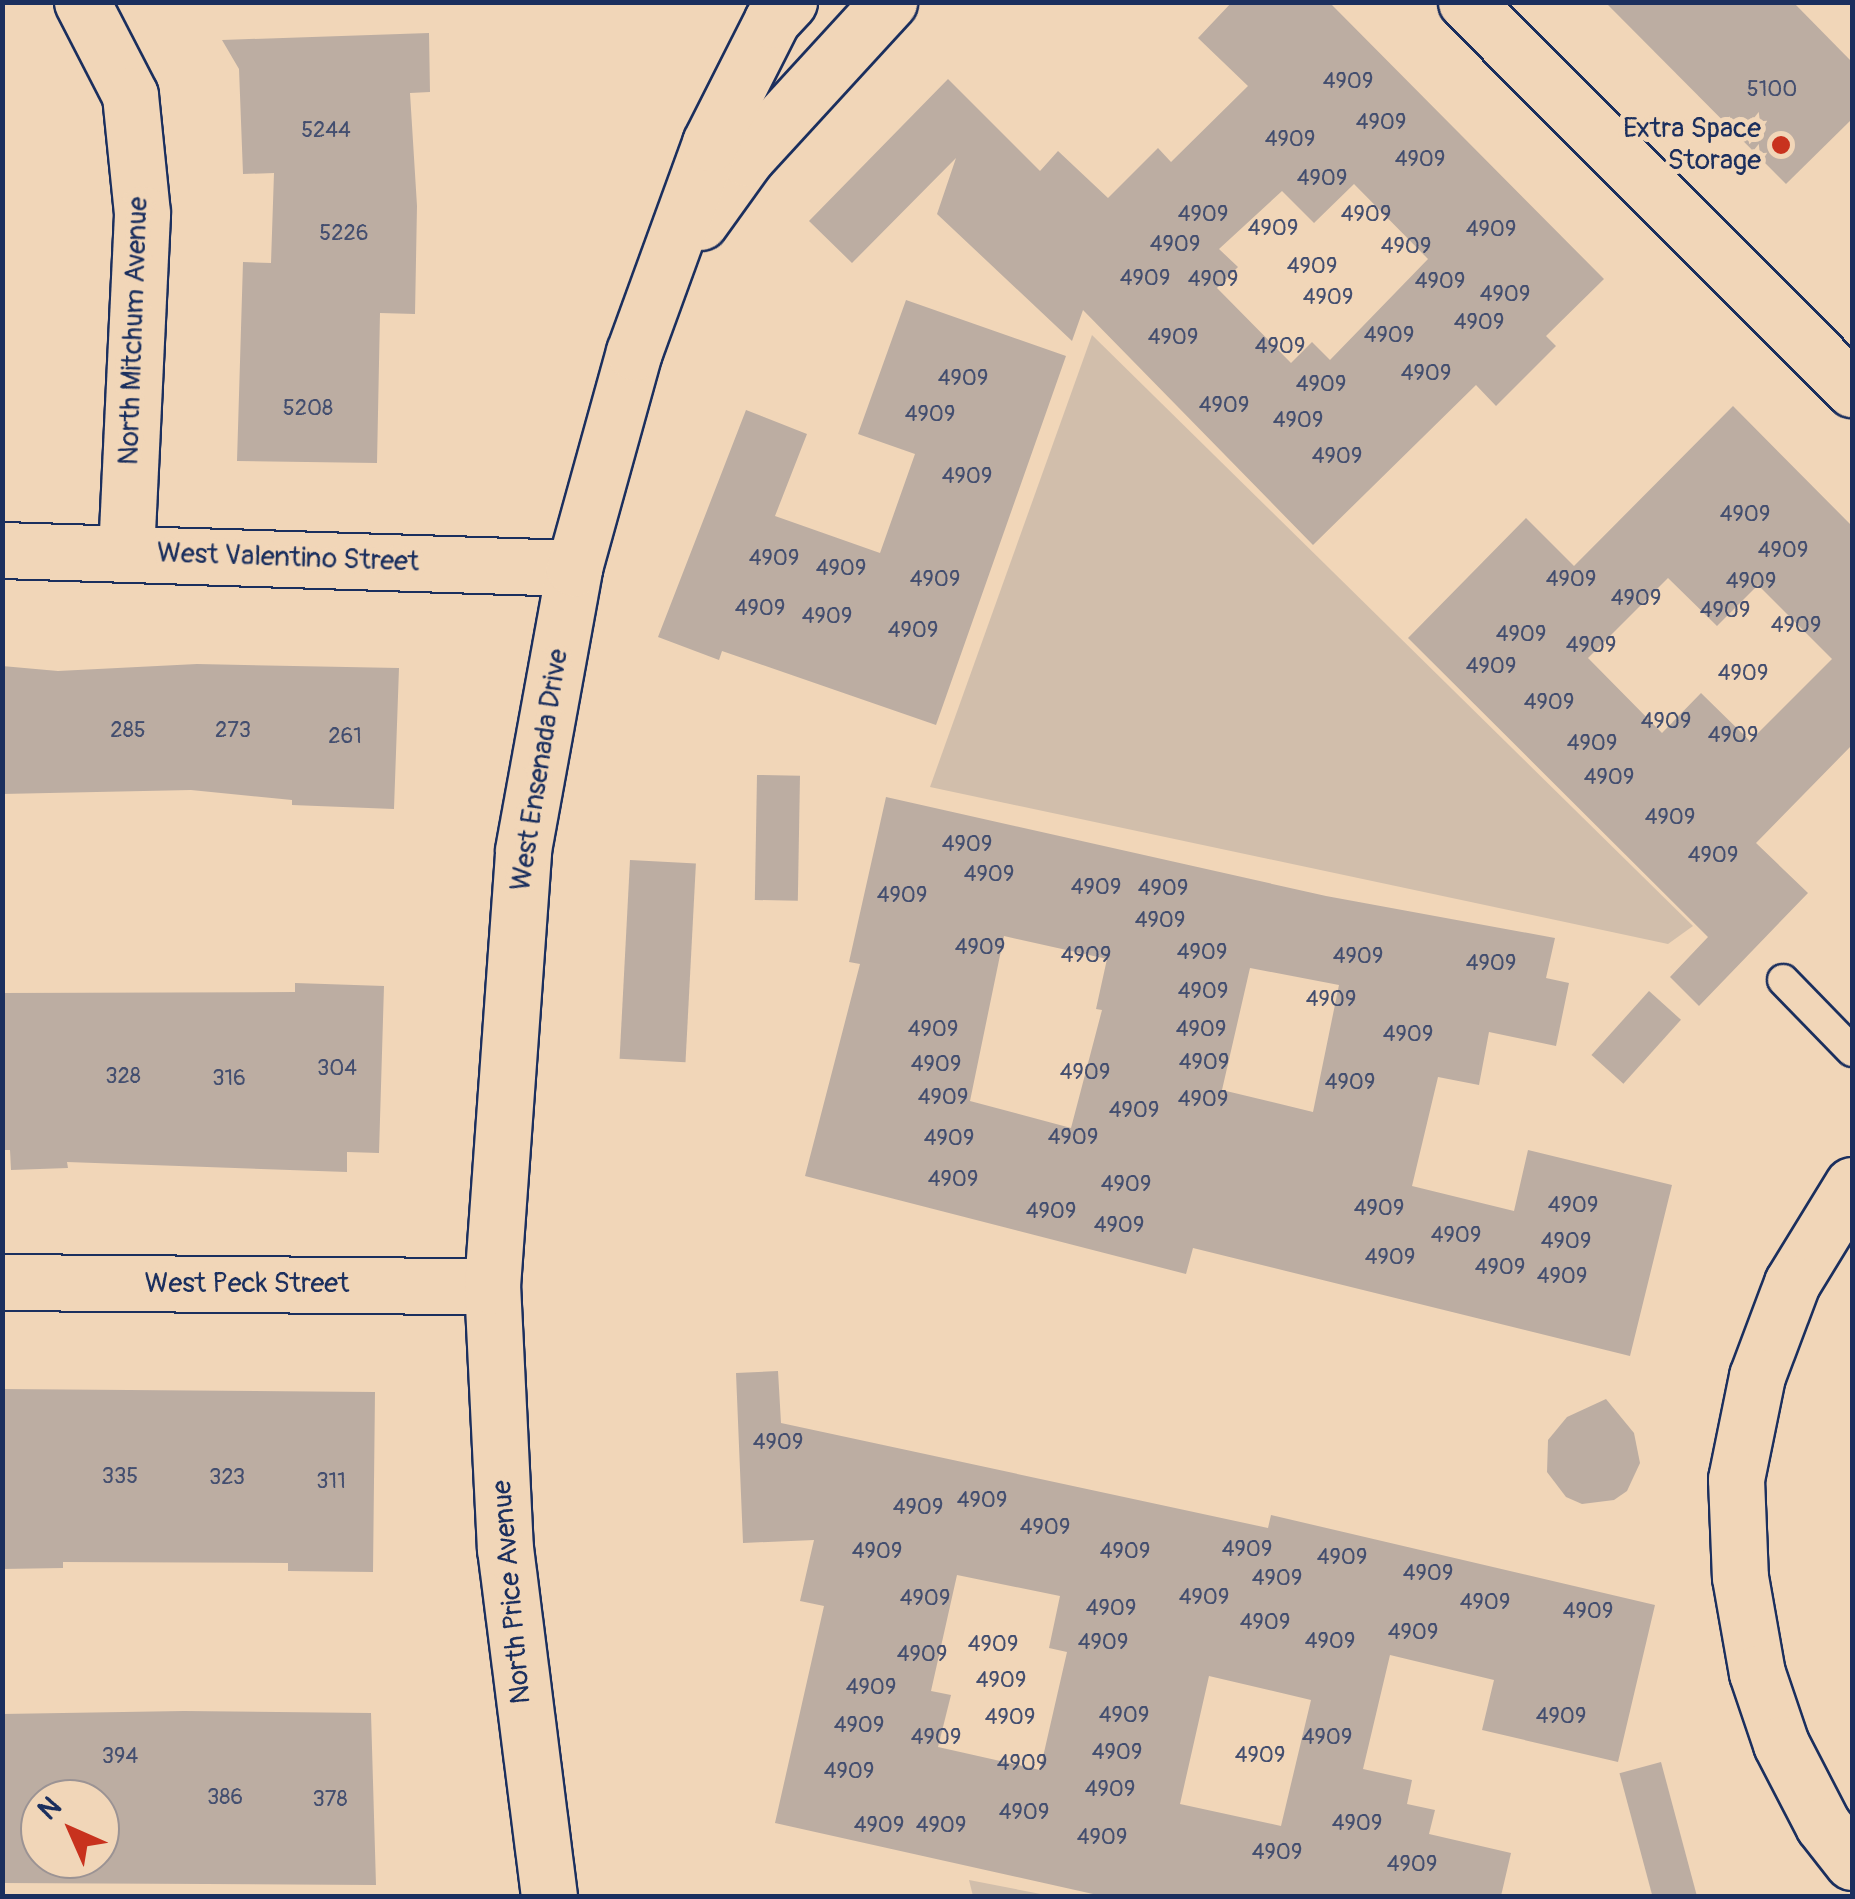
<!DOCTYPE html>
<style>
body{margin:0}
#map{position:relative;width:1855px;height:1899px;overflow:hidden;background:#f1d6b8;font-family:Pangolin,sans-serif}
div>[style]{position:absolute}
.green>*{inset:0;background:#d1beab}
.building>*{inset:0;background:#bcada2;transform-origin:0 0}
.roads{filter:drop-shadow(2px 0 #1b2f5e) drop-shadow(-2px 0 #1b2f5e) drop-shadow(0 2px #1b2f5e) drop-shadow(0 -2px #1b2f5e)}
.service>*{height:30px;margin:-15px;padding:0 15px;transform-origin:15px;border-radius:15px;background:#f1d6b8}
.minor>*{height:55px;margin:-27.5px;padding:0 27.5px;transform-origin:27.5px;border-radius:27.5px;background:#f1d6b8}
.tertiary>*{height:55px;margin:-27.5px;padding:0 27.5px;transform-origin:27.5px;border-radius:27.5px;background:#f1d6b8}
.dots>*{width:28px;height:28px;translate:-50% -50%;box-sizing:border-box;border:5px solid #f1d6b8;border-radius:50%}
span{translate:-50% -50%;white-space:nowrap;text-align:center;line-height:1.15;-webkit-text-stroke:10px #f1d6b8;paint-order:stroke}
.number-label{font-size:22px;color:#434e6f}
.number-label span{-webkit-text-stroke-width:0}
.poi-label{font-size:28px;color:#1b2f5e}
.right{translate:-100% -50%;text-align:right}
.street-label{font-size:28px;color:#1b2f5e}
.frame{position:absolute;inset:0;border:5px solid #1b2f5e;pointer-events:none}
.north{position:absolute;left:20px;top:1779px;width:100px;height:100px;box-sizing:border-box;background:#f1d6b8;border:2px solid #9b9394;border-radius:50%;rotate:315deg;font-size:28px;font-weight:700;line-height:40px;text-align:center;color:#1b2f5e}
.north::after{content:'';display:block;margin:auto;width:35px;height:45px;background:#c8321e;clip-path:polygon(50% 0,100% 100%,50% 72%,0 100%)}
</style>
<div id="map">
<div class="green">
<div style="clip-path:polygon(1092px 335px,1693px 926px,1668px 944px,930px 787px)"></div>
<div style="clip-path:polygon(969px 1880px,1051px 1896px,973px 1896px)"></div>
</div>
<div class="building">
<div style="clip-path:polygon(evenodd,1232px 2px,1329px 2px,1604px 279px,1546px 336px,1556px 346px,1496px 406px,1476px 385px,1313px 545px,1083px 310px,1072px 341px,937px 214px,956px 158px,852px 263px,809px 221px,948px 79px,1040px 171px,1058px 151px,1108px 198px,1158px 148px,1171px 162px,1248px 86px,1198px 38px,1232px 2px,1354px 184px,1428px 259px,1330px 360px,1312px 342px,1291px 363px,1217px 288px,1238px 267px,1219px 249px,1282px 191px,1314px 223px,1354px 184px)"></div>
<div style="clip-path:polygon(1605px 2px,1793px 2px,1852px 62px,1852px 119px,1786px 184px)"></div>
<div style="clip-path:polygon(429px 33px,430px 92px,410px 93px,417px 206px,415px 314px,380px 313px,377px 463px,237px 461px,243px 262px,271px 263px,274px 173px,243px 174px,239px 69px,222px 40px)"></div>
<div style="clip-path:polygon(906px 300px,1066px 356px,936px 725px,722px 651px,719px 660px,658px 637px,746px 410px,807px 434px,775px 516px,880px 553px,915px 454px,858px 434px)"></div>
<div style="clip-path:polygon(evenodd,1733px 406px,1852px 526px,1852px 745px,1756px 843px,1808px 893px,1699px 1006px,1670px 977px,1708px 937px,1408px 638px,1526px 518px,1574px 566px,1733px 406px,1668px 578px,1717px 626px,1758px 585px,1832px 659px,1750px 741px,1701px 693px,1662px 733px,1588px 658px,1668px 578px)"></div>
<div style="clip-path:polygon(197px 664px,399px 668px,394px 809px,292px 805px,292px 800px,191px 790px,2px 794px,2px 666px,58px 671px)"></div>
<div style="left:757px;top:775px;width:43px;height:125px;rotate:1deg"></div>
<div style="clip-path:polygon(evenodd,886px 797px,1326px 896px,1555px 938px,1546px 978px,1569px 983px,1556px 1046px,1489px 1032px,1479px 1085px,1438px 1077px,1412px 1186px,1514px 1211px,1528px 1150px,1672px 1185px,1630px 1356px,1193px 1248px,1186px 1274px,805px 1176px,860px 964px,849px 962px,886px 797px,1004px 936px,1107px 959px,1096px 1009px,1102px 1010px,1071px 1128px,970px 1101px,1004px 936px,886px 797px,1250px 968px,1339px 985px,1313px 1112px,1222px 1090px,1250px 968px)"></div>
<div style="left:630px;top:860px;width:66px;height:199px;rotate:3deg"></div>
<div style="clip-path:polygon(295px 983px,384px 986px,379px 1153px,347px 1152px,347px 1172px,67px 1162px,68px 1168px,11px 1170px,10px 1150px,2px 1150px,2px 993px,295px 992px)"></div>
<div style="left:1649px;top:991px;width:43px;height:86px;rotate:42deg"></div>
<div style="clip-path:polygon(evenodd,778px 1371px,781px 1423px,1268px 1528px,1271px 1515px,1655px 1605px,1618px 1762px,1482px 1730px,1494px 1680px,1390px 1655px,1363px 1769px,1412px 1780px,1407px 1804px,1435px 1810px,1429px 1834px,1511px 1853px,1501px 1896px,1102px 1896px,775px 1823px,824px 1606px,800px 1601px,814px 1540px,743px 1543px,736px 1373px,778px 1371px,957px 1575px,1060px 1596px,1049px 1648px,1067px 1652px,1040px 1770px,938px 1747px,951px 1695px,931px 1691px,957px 1575px,778px 1371px,1209px 1676px,1311px 1700px,1281px 1826px,1180px 1804px,1209px 1676px)"></div>
<div style="clip-path:polygon(2px 1389px,375px 1392px,373px 1572px,288px 1571px,288px 1563px,63px 1562px,63px 1568px,2px 1569px)"></div>
<div style="clip-path:polygon(1606px 1399px,1634px 1433px,1640px 1463px,1627px 1491px,1614px 1500px,1582px 1504px,1566px 1497px,1547px 1472px,1548px 1440px,1567px 1417px)"></div>
<div style="clip-path:polygon(evenodd,184px 1711px,371px 1713px,376px 1885px,2px 1883px,2px 1714px,184px 1711px,40px 1799px,100px 1799px,100px 1859px,40px 1859px,40px 1799px)"></div>
<div style="left:1661px;top:1762px;width:139px;height:43px;rotate:75deg"></div>
</div>
<div class="roads">
<div class="service">
<div style="left:1783px;top:980px;width:99px;rotate:45.8deg"></div>
</div>
<div class="minor">
<div style="left:82px;top:2px;width:105px;rotate:62.7deg"></div>
<div style="left:130px;top:95px;width:120px;rotate:84.2deg"></div>
<div style="left:142px;top:214px;width:338px;rotate:92.7deg"></div>
<div style="left:1466px;top:2px;width:547px;rotate:45.07deg"></div>
<div style="left:2px;top:550px;width:572px;rotate:1.8deg"></div>
<div style="left:1852px;top:1185px;width:115px;rotate:121.5deg"></div>
<div style="left:1792px;top:1283px;width:99px;rotate:110.6deg"></div>
<div style="left:1757px;top:1376px;width:105px;rotate:101.5deg"></div>
<div style="left:1736px;top:1479px;width:98px;rotate:87.7deg"></div>
<div style="left:1740px;top:1577px;width:97px;rotate:80deg"></div>
<div style="left:1757px;top:1673px;width:75px;rotate:71.3deg"></div>
<div style="left:1781px;top:1744px;width:91px;rotate:62.6deg"></div>
<div style="left:1823px;top:1825px;width:47px;rotate:51.9deg"></div>
<div style="left:2px;top:1282px;width:490px;rotate:0.5deg"></div>
</div>
<div class="tertiary">
<div style="left:700px;top:222px;width:79px;rotate:-54.3deg"></div>
<div style="left:746px;top:158px;width:212px;rotate:-47.5deg"></div>
<div style="left:549px;top:1896px;width:349px;rotate:-97.2deg"></div>
<div style="left:505px;top:1550px;width:264px;rotate:-92.8deg"></div>
<div style="left:492px;top:1286px;width:437px;rotate:-85.9deg"></div>
<div style="left:523px;top:850px;width:287px;rotate:-79.7deg"></div>
<div style="left:574px;top:568px;width:224px;rotate:-74.5deg"></div>
<div style="left:634px;top:352px;width:222px;rotate:-70deg"></div>
<div style="left:710px;top:143px;width:138px;rotate:-63.2deg"></div>
<div style="left:772px;top:20px;width:25px;rotate:-47deg"></div>
</div>
</div>
<div class="dots">
<div style="left:1781px;top:145px;background:#c8321e"></div>
</div>
<div class="number-label">
<span style="left:1348px;top:82px">4909</span>
<span style="left:1772px;top:90px">5100</span>
<span style="left:1381px;top:123px">4909</span>
<span style="left:326px;top:131px">5244</span>
<span style="left:1290px;top:140px">4909</span>
<span style="left:1420px;top:160px">4909</span>
<span style="left:1322px;top:179px">4909</span>
<span style="left:1203px;top:215px">4909</span>
<span style="left:1366px;top:215px">4909</span>
<span style="left:1273px;top:229px">4909</span>
<span style="left:1491px;top:230px">4909</span>
<span style="left:344px;top:234px">5226</span>
<span style="left:1175px;top:245px">4909</span>
<span style="left:1406px;top:247px">4909</span>
<span style="left:1312px;top:267px">4909</span>
<span style="left:1145px;top:279px">4909</span>
<span style="left:1213px;top:280px">4909</span>
<span style="left:1440px;top:282px">4909</span>
<span style="left:1505px;top:295px">4909</span>
<span style="left:1328px;top:298px">4909</span>
<span style="left:1479px;top:323px">4909</span>
<span style="left:1389px;top:336px">4909</span>
<span style="left:1173px;top:338px">4909</span>
<span style="left:1280px;top:347px">4909</span>
<span style="left:1426px;top:374px">4909</span>
<span style="left:963px;top:379px">4909</span>
<span style="left:1321px;top:385px">4909</span>
<span style="left:1224px;top:406px">4909</span>
<span style="left:308px;top:409px">5208</span>
<span style="left:930px;top:415px">4909</span>
<span style="left:1298px;top:421px">4909</span>
<span style="left:1337px;top:457px">4909</span>
<span style="left:967px;top:477px">4909</span>
<span style="left:1745px;top:515px">4909</span>
<span style="left:1783px;top:551px">4909</span>
<span style="left:774px;top:559px">4909</span>
<span style="left:841px;top:569px">4909</span>
<span style="left:935px;top:580px">4909</span>
<span style="left:1571px;top:580px">4909</span>
<span style="left:1751px;top:582px">4909</span>
<span style="left:1636px;top:599px">4909</span>
<span style="left:760px;top:609px">4909</span>
<span style="left:1725px;top:611px">4909</span>
<span style="left:827px;top:617px">4909</span>
<span style="left:1796px;top:626px">4909</span>
<span style="left:913px;top:631px">4909</span>
<span style="left:1521px;top:635px">4909</span>
<span style="left:1591px;top:646px">4909</span>
<span style="left:1491px;top:667px">4909</span>
<span style="left:1743px;top:674px">4909</span>
<span style="left:1549px;top:703px">4909</span>
<span style="left:1666px;top:722px">4909</span>
<span style="left:128px;top:731px">285</span>
<span style="left:233px;top:731px">273</span>
<span style="left:1733px;top:736px">4909</span>
<span style="left:345px;top:737px">261</span>
<span style="left:1592px;top:744px">4909</span>
<span style="left:1609px;top:778px">4909</span>
<span style="left:1670px;top:818px">4909</span>
<span style="left:967px;top:845px">4909</span>
<span style="left:1713px;top:856px">4909</span>
<span style="left:989px;top:875px">4909</span>
<span style="left:1096px;top:888px">4909</span>
<span style="left:1163px;top:889px">4909</span>
<span style="left:902px;top:896px">4909</span>
<span style="left:1160px;top:921px">4909</span>
<span style="left:980px;top:948px">4909</span>
<span style="left:1202px;top:953px">4909</span>
<span style="left:1086px;top:956px">4909</span>
<span style="left:1358px;top:957px">4909</span>
<span style="left:1491px;top:964px">4909</span>
<span style="left:1203px;top:992px">4909</span>
<span style="left:1331px;top:1000px">4909</span>
<span style="left:933px;top:1030px">4909</span>
<span style="left:1201px;top:1030px">4909</span>
<span style="left:1408px;top:1035px">4909</span>
<span style="left:1204px;top:1063px">4909</span>
<span style="left:936px;top:1065px">4909</span>
<span style="left:337px;top:1069px">304</span>
<span style="left:1085px;top:1073px">4909</span>
<span style="left:123px;top:1077px">328</span>
<span style="left:229px;top:1079px">316</span>
<span style="left:1350px;top:1083px">4909</span>
<span style="left:943px;top:1098px">4909</span>
<span style="left:1203px;top:1100px">4909</span>
<span style="left:1134px;top:1111px">4909</span>
<span style="left:1073px;top:1138px">4909</span>
<span style="left:949px;top:1139px">4909</span>
<span style="left:953px;top:1180px">4909</span>
<span style="left:1126px;top:1185px">4909</span>
<span style="left:1573px;top:1206px">4909</span>
<span style="left:1379px;top:1209px">4909</span>
<span style="left:1051px;top:1212px">4909</span>
<span style="left:1119px;top:1226px">4909</span>
<span style="left:1456px;top:1236px">4909</span>
<span style="left:1566px;top:1242px">4909</span>
<span style="left:1390px;top:1258px">4909</span>
<span style="left:1500px;top:1268px">4909</span>
<span style="left:1562px;top:1277px">4909</span>
<span style="left:778px;top:1443px">4909</span>
<span style="left:120px;top:1477px">335</span>
<span style="left:227px;top:1478px">323</span>
<span style="left:331px;top:1482px">311</span>
<span style="left:982px;top:1501px">4909</span>
<span style="left:918px;top:1508px">4909</span>
<span style="left:1045px;top:1528px">4909</span>
<span style="left:1247px;top:1550px">4909</span>
<span style="left:877px;top:1552px">4909</span>
<span style="left:1125px;top:1552px">4909</span>
<span style="left:1342px;top:1558px">4909</span>
<span style="left:1428px;top:1574px">4909</span>
<span style="left:1277px;top:1579px">4909</span>
<span style="left:1204px;top:1598px">4909</span>
<span style="left:925px;top:1599px">4909</span>
<span style="left:1485px;top:1603px">4909</span>
<span style="left:1111px;top:1609px">4909</span>
<span style="left:1588px;top:1612px">4909</span>
<span style="left:1265px;top:1623px">4909</span>
<span style="left:1413px;top:1633px">4909</span>
<span style="left:1330px;top:1642px">4909</span>
<span style="left:1103px;top:1643px">4909</span>
<span style="left:993px;top:1645px">4909</span>
<span style="left:922px;top:1655px">4909</span>
<span style="left:1001px;top:1681px">4909</span>
<span style="left:871px;top:1688px">4909</span>
<span style="left:1124px;top:1716px">4909</span>
<span style="left:1561px;top:1717px">4909</span>
<span style="left:1010px;top:1718px">4909</span>
<span style="left:859px;top:1726px">4909</span>
<span style="left:936px;top:1738px">4909</span>
<span style="left:1327px;top:1738px">4909</span>
<span style="left:1117px;top:1753px">4909</span>
<span style="left:1260px;top:1756px">4909</span>
<span style="left:120px;top:1757px">394</span>
<span style="left:1022px;top:1764px">4909</span>
<span style="left:849px;top:1772px">4909</span>
<span style="left:1110px;top:1790px">4909</span>
<span style="left:225px;top:1798px">386</span>
<span style="left:330px;top:1800px">378</span>
<span style="left:1024px;top:1813px">4909</span>
<span style="left:1357px;top:1824px">4909</span>
<span style="left:879px;top:1826px">4909</span>
<span style="left:941px;top:1826px">4909</span>
<span style="left:1102px;top:1838px">4909</span>
<span style="left:1277px;top:1853px">4909</span>
<span style="left:1412px;top:1865px">4909</span>
</div>
<div class="poi-label">
<span class="right" style="left:1761px;top:145px">Extra Space<br>Storage</span>
</div>
<div class="street-label">
<span style="left:134px;top:331px;rotate:-88deg">North Mitchum Avenue</span>
<span style="left:288px;top:558px;rotate:2deg">West Valentino Street</span>
<span style="left:540px;top:770px;rotate:-81deg">West Ensenada Drive</span>
<span style="left:247px;top:1284px">West Peck Street</span>
<span style="left:512px;top:1592px;rotate:-95deg">North Price Avenue</span>
</div>
<div class="frame"></div>
<div class="north">N</div>
</div>
